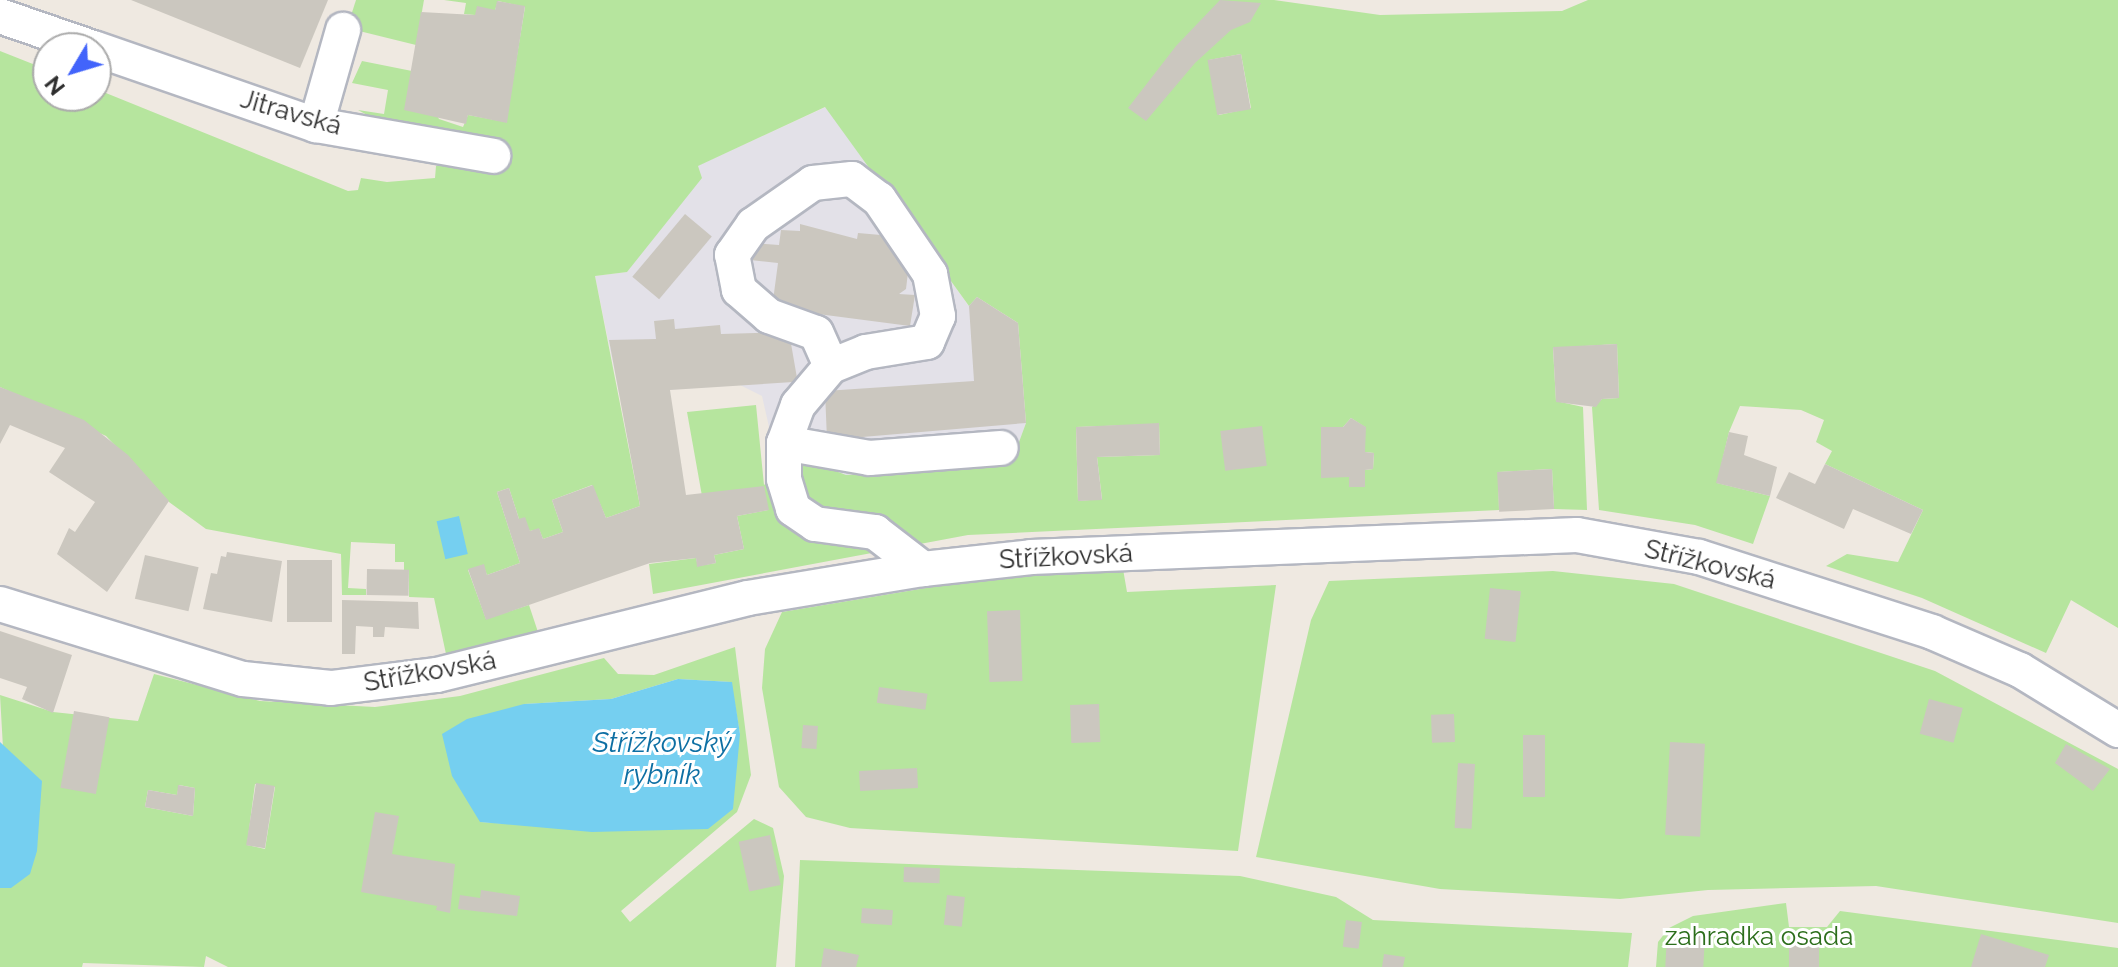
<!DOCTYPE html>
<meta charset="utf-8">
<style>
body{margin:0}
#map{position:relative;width:2118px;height:967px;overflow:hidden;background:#efe9e1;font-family:Raleway,sans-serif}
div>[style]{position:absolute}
.industrial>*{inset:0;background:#e3e1e8}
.green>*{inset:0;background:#b6e59e}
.water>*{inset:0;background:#75cff0;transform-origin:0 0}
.building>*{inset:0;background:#cbc7bf;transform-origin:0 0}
.roads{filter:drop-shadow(2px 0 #b4b7c1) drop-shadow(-2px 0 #b4b7c1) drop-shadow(0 2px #b4b7c1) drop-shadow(0 -2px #b4b7c1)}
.minor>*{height:34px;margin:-17px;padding:0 17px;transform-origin:17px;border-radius:17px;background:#fff}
span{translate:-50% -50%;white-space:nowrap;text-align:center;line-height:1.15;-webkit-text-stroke:6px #fff;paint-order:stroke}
.street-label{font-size:26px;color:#2e2e2e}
.park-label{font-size:26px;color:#2c6e1b}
.water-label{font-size:28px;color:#0d6fa3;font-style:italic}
.north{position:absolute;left:32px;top:32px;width:80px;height:80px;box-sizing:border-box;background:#fff;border:2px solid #ababab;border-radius:50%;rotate:232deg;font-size:22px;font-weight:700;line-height:32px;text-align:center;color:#2e2e2e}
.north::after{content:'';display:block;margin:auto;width:28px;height:36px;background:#4264fb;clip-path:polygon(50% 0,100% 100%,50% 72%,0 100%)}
</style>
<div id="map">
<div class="industrial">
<div style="clip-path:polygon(826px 107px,968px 305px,977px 297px,1026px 423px,1011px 465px,846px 475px,812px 462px,779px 471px,762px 396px,740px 385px,619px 393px,595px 276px,627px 272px,697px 166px)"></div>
</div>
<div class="green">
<div style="clip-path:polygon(356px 0,424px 0,416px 45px,347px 28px)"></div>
<div style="clip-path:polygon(evenodd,444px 0,1274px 0,1380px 15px,1562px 11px,1588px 0,2118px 0,2118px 628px,2071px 600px,2046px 653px,1922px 598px,1826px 566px,1847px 554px,1898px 562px,1923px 510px,1825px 464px,1832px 451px,1816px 442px,1824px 420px,1801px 410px,1740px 406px,1729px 432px,1717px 483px,1770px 496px,1753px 544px,1695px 525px,1599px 510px,1592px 407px,1602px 399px,1619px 398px,1617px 344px,1553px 348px,1556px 401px,1583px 407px,1587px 510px,1554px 509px,1552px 469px,1498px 472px,1499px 510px,968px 535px,653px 594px,649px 564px,696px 558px,698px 566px,716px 563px,714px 555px,744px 549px,737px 516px,768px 510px,702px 496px,687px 412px,756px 405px,764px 485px,788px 462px,812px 462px,846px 475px,1011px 464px,1026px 423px,1018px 323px,977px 297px,969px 306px,825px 107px,698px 166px,702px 178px,627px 272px,595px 276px,640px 506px,606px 518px,592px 485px,552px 500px,563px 532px,543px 539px,539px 529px,530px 531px,519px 519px,509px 488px,497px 492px,520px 563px,487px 575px,483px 565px,468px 570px,486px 619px,529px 605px,538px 632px,446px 654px,434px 598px,409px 597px,409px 571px,404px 570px,404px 562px,395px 562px,395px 544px,351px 542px,348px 588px,366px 589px,366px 595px,342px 595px,341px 554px,206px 529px,169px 502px,106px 436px,0 387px,0 51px,48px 70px,48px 96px,96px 96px,96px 89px,348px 191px,358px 190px,361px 178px,387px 182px,435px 178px,436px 166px,451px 161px,358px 110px,384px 114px,388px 90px,352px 83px,362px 61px,412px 71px,439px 119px,463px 127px,468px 115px,506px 122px,525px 7px,498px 1px,495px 10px,475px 15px,464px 14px,466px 3px,444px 0,1241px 54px,1251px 108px,1219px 115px,1209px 60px,1241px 54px,444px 0,1351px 418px,1365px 427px,1365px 452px,1374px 453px,1373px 469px,1365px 470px,1365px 487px,1349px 487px,1349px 477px,1321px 477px,1321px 428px,1343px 427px,1351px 418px,444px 0,1159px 424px,1160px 455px,1097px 457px,1102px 499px,1078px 501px,1076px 427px,1159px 424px)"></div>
<div style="clip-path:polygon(1123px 569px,1127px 592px,1276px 585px,1238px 851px,850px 828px,806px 817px,779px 787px,762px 688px,765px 649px,782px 612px,992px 577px)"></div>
<div style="clip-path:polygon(1553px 571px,1674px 584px,1935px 671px,2118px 769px,2118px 923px,1876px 886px,1708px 890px,1620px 899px,1440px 889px,1256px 857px,1311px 620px,1329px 581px)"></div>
<div style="clip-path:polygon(evenodd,735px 647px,751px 775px,737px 812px,621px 911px,630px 922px,754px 819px,773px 828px,784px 876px,776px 967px,228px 967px,206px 956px,204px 967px,83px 963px,82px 967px,0 967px,0 888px,11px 888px,0 695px,53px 712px,138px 721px,154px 674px,260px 701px,375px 707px,460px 696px,604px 658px,618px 674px,654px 675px,735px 647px,678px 679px,731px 682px,740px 734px,525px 825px,480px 822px,524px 704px,611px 699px,678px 679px,735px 647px,255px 784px,275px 787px,265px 849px,247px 845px,255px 784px,735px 647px,179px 785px,195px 788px,193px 816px,145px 807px,148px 790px,177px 795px,179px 785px)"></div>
<div style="clip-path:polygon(800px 860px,1240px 876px,1336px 897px,1373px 920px,1632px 933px,1628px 967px,795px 967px)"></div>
<div style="clip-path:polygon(1786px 903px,1789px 927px,1827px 927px,1840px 911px,2118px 948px,2118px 967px,1656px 967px,1658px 942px,1669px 928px,1693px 916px)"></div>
</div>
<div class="water">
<div style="left:459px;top:516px;width:39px;height:23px;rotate:77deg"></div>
<div style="clip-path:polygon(678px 679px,732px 682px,740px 734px,733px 809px,708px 829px,592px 832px,480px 822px,452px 776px,442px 734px,467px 719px,524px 704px,611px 699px)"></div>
<div style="clip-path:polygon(0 742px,42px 781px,37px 851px,30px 874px,11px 888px,0 888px)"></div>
</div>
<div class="building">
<div style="clip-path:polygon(131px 0,328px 0,300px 68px)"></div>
<div style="clip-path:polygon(1220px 0,1261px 3px,1250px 22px,1231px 30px,1195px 63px,1146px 121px,1128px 108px,1176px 46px)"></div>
<div style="clip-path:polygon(497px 1px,525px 6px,507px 123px,468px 115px,466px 124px,404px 110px,421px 12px,475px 15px,477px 6px,495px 10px)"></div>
<div style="left:1241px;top:54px;width:56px;height:34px;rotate:80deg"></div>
<div style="left:685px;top:214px;width:35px;height:82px;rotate:40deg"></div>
<div style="clip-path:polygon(800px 224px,857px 239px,858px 233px,892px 236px,909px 264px,906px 289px,899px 294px,915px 295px,910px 326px,772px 308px,778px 263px,750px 260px,752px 243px,779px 245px,781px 230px,800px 231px)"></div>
<div style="clip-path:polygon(977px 297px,1018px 323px,1026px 423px,827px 440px,825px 391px,974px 381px,969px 306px)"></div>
<div style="clip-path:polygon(674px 319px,675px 329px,720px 325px,721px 334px,789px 332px,797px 378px,793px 382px,670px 390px,686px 495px,764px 486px,769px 510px,737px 516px,744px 549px,714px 555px,716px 563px,697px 567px,696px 558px,650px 563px,486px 620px,468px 569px,484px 564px,487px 575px,520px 563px,497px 492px,509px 488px,519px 519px,525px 517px,530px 531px,539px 528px,543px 539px,563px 532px,552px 500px,593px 485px,606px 518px,640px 506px,609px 340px,656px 339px,654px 321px)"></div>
<div style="clip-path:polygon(1617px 344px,1619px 398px,1602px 399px,1596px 407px,1556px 402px,1553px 347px)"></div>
<div style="clip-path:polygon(0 387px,84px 420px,128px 455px,169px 501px,107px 592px,57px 554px,69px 528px,75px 532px,95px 502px,49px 472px,65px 448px,10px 425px,0 444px)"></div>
<div style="clip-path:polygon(1351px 418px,1366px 427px,1365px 452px,1374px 453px,1373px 469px,1365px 470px,1365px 487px,1349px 487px,1349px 477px,1321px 478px,1321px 427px,1343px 427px)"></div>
<div style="clip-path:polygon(1159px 423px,1160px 455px,1097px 457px,1102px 500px,1078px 501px,1076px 427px)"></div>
<div style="left:1262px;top:426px;width:40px;height:42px;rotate:83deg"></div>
<div style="clip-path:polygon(1729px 432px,1748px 436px,1744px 455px,1777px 467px,1770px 496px,1716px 483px)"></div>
<div style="clip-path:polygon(1825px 464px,1923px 510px,1911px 534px,1853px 509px,1844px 529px,1776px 498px,1789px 472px,1815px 484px)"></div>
<div style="left:1552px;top:469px;width:40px;height:55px;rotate:87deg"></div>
<div style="clip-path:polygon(227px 552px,282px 561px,272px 622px,203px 609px,211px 573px,217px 574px,221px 556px,226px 557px)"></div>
<div style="left:145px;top:555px;width:55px;height:45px;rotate:13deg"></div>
<div style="left:287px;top:560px;width:45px;height:62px"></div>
<div style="left:367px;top:569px;width:42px;height:26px;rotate:1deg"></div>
<div style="left:1490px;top:588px;width:31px;height:51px;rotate:6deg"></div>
<div style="clip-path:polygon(342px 600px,418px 602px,419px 629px,385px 627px,384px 637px,373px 637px,373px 627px,356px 626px,355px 654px,342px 654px)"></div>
<div style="left:1020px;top:610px;width:71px;height:33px;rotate:88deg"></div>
<div style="clip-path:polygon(0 631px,72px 655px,53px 713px,22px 699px,27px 687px,0 678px)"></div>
<div style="left:879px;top:687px;width:49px;height:16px;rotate:8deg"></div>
<div style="left:1929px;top:699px;width:35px;height:36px;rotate:15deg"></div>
<div style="left:1099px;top:704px;width:38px;height:29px;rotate:88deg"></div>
<div style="left:74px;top:711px;width:36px;height:78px;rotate:10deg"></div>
<div style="left:1454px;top:714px;width:28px;height:23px;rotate:88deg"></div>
<div style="left:803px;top:725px;width:15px;height:23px;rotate:4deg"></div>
<div style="left:1523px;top:735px;width:22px;height:62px"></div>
<div style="left:1670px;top:742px;width:35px;height:93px;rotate:3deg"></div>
<div style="clip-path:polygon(2066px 744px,2110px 769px,2093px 791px,2055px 763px)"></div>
<div style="left:1458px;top:763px;width:17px;height:65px;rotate:3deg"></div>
<div style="left:917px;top:768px;width:20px;height:58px;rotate:87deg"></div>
<div style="left:256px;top:783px;width:19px;height:63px;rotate:9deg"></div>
<div style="clip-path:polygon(178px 785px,195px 788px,193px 816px,145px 807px,148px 790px,177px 795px)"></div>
<div style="clip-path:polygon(375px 812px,399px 816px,392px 854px,455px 864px,450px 913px,436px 910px,437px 906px,361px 892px)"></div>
<div style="left:770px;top:835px;width:51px;height:32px;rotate:78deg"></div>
<div style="left:904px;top:867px;width:36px;height:15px;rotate:2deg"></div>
<div style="clip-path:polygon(481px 890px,520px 896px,517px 916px,458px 909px,460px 895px,480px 898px)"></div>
<div style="left:947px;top:895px;width:18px;height:30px;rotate:6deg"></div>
<div style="left:862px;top:908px;width:31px;height:15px;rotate:4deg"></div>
<div style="left:1346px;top:920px;width:16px;height:27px;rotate:7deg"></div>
<div style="left:1667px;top:934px;width:38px;height:33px;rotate:3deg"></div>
<div style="clip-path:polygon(1981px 934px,2049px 955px,2045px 967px,1971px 967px)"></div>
<div style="left:1789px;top:939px;width:30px;height:28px"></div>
<div style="clip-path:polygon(824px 948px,859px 955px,856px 967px,821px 967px)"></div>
<div style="clip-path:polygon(1384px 954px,1405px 957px,1403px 967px,1382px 967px)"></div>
</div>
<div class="roads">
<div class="minor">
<div style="left:0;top:16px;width:98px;rotate:19deg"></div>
<div style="left:96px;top:49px;width:233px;rotate:19.1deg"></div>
<div style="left:316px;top:125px;width:180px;rotate:9.9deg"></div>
<div style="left:316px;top:125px;width:99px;rotate:-74.1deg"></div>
<div style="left:831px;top:366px;width:36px;rotate:-114deg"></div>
<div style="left:816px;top:333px;width:50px;rotate:-160.1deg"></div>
<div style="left:769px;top:316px;width:40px;rotate:-139deg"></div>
<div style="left:739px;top:290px;width:36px;rotate:-101deg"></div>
<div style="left:732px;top:255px;width:37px;rotate:-55deg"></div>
<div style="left:753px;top:225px;width:73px;rotate:-35deg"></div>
<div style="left:813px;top:183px;width:39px;rotate:-6deg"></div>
<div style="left:852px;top:179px;width:34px;rotate:37deg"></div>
<div style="left:879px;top:199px;width:91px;rotate:55.8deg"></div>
<div style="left:930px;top:274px;width:43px;rotate:79.2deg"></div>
<div style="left:938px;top:316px;width:28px;rotate:113deg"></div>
<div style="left:927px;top:342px;width:62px;rotate:170.7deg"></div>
<div style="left:866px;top:352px;width:38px;rotate:158deg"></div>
<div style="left:831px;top:366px;width:51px;rotate:130.2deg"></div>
<div style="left:798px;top:405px;width:40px;rotate:110.2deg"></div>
<div style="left:784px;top:443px;width:36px;rotate:90deg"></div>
<div style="left:784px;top:479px;width:31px;rotate:73deg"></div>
<div style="left:793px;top:509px;width:27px;rotate:34deg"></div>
<div style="left:815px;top:524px;width:61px;rotate:7.6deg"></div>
<div style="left:875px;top:532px;width:61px;rotate:37.6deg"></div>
<div style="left:784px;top:443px;width:87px;rotate:9.9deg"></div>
<div style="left:870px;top:458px;width:131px;rotate:-4.4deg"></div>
<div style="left:0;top:604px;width:254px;rotate:17.2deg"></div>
<div style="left:243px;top:679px;width:88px;rotate:5.8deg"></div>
<div style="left:331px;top:688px;width:107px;rotate:-7deg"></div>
<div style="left:437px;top:675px;width:320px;rotate:-13.9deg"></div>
<div style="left:748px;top:598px;width:177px;rotate:-9.4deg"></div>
<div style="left:923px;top:569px;width:109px;rotate:-6.3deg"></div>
<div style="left:1031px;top:557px;width:546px;rotate:-2.31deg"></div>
<div style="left:1577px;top:535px;width:124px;rotate:10.2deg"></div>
<div style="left:1699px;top:557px;width:245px;rotate:17.8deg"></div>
<div style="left:1932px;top:632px;width:96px;rotate:23.4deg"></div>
<div style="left:2020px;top:670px;width:115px;rotate:31.5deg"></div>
</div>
</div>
<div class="street-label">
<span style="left:291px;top:113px;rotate:16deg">Jitravská</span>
<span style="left:1066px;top:557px;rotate:-3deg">Střížkovská</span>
<span style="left:1710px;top:565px;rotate:14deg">Střížkovská</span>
<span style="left:430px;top:672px;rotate:-10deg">Střížkovská</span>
</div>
<div class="park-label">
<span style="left:1759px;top:937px">zahradka osada</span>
</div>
<div class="water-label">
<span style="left:662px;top:759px">Střížkovský<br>rybník</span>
</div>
<div class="north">N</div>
</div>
